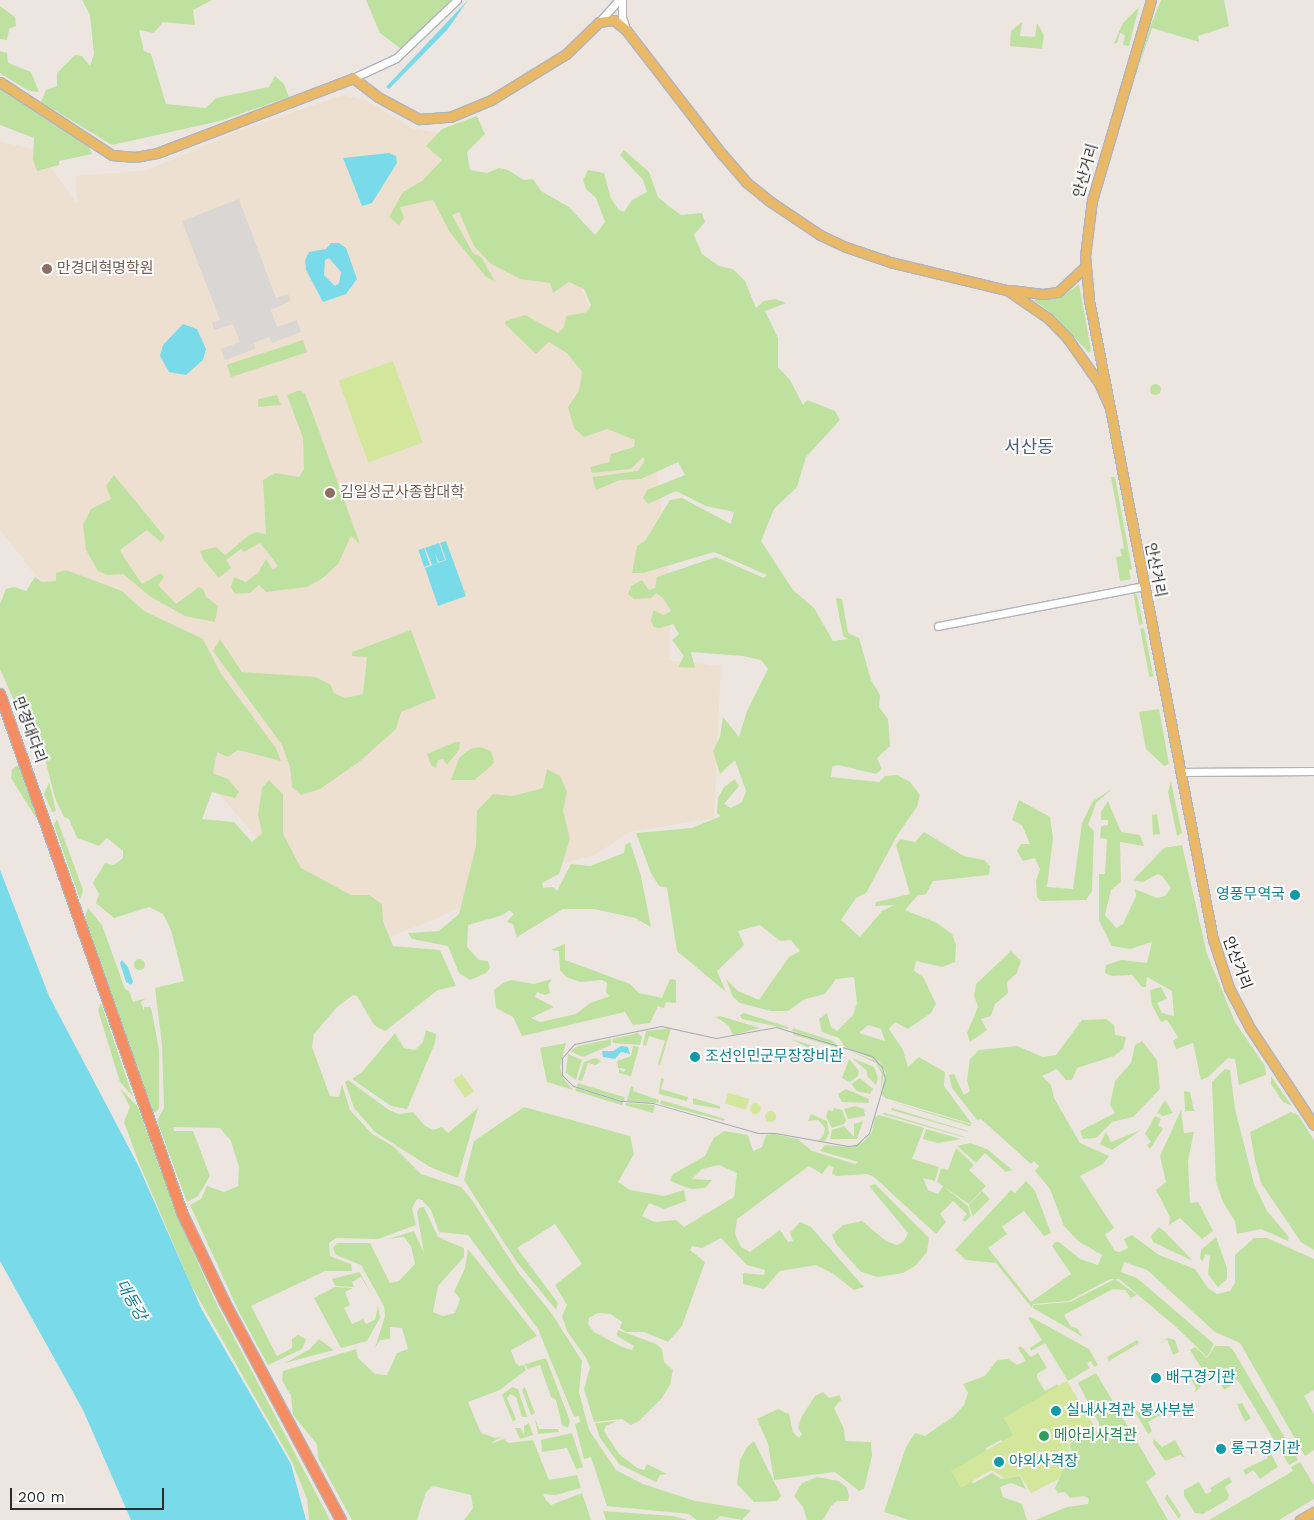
<!DOCTYPE html>
<meta charset="utf-8">
<style>
body{margin:0}
#map{position:relative;width:1314px;height:1520px;overflow:hidden;background:#ede6e0;font-family:"Work Sans","Noto Sans KR",sans-serif}
div>[style]{position:absolute}
.education>*{inset:0;background:#eee0d1}
.green>*{inset:0;background:#bfe1a0;transform-origin:0 0}
.round{border-radius:50%}
.pitch>*{inset:0;background:#d2e79c;transform-origin:0 0}
.plaza>*{inset:0;background:#dad6d3}
.water>*{inset:0;background:#79dbe9;transform-origin:0 0}
.roads{filter:drop-shadow(1px 0 #b0b4bc) drop-shadow(-1px 0 #b0b4bc) drop-shadow(0 1px #b0b4bc) drop-shadow(0 -1px #b0b4bc)}
.minor>*{height:7px;margin:-3.5px;padding:0 3.5px;transform-origin:3.5px;border-radius:3.5px;background:#fff}
.major>*{height:9px;margin:-4.5px;padding:0 4.5px;transform-origin:4.5px;border-radius:4.5px;background:#eab968}
.highway>*{height:10px;margin:-5px;padding:0 5px;transform-origin:5px;border-radius:5px;background:#f68d62}
.rail>*{height:1px;margin:-0.5px;padding:0 0.5px;transform-origin:0.5px;border-radius:0.5px;background:#a3a8b6}
.dots>*{width:14px;height:14px;translate:-50% -50%;box-sizing:border-box;border:2px solid #fff;border-radius:50%}
span{translate:-50% -50%;white-space:nowrap;text-align:center;line-height:1.15;-webkit-text-stroke:4px #fff;paint-order:stroke}
.street-label{font-size:15px;color:#2d2d2d}
.education-label{font-size:15px;color:#785e54}
.left{translate:0 -50%;text-align:left}
.culture-label{font-size:15px;color:#0d838f}
.right{translate:-100% -50%;text-align:right}
.leisure-label{font-size:15px;color:#27864d}
.water-label{font-size:16px;color:#157e99;font-style:italic}
.quarter-label{font-size:18px;color:#4f5d7c}
.scale{position:absolute;left:10px;top:1488px;width:154px;height:22px;box-sizing:border-box;border:2px solid #2d2d2d;border-top:0;padding-left:6px;font-size:15px;line-height:18px;white-space:nowrap;color:#2d2d2d;-webkit-text-stroke:4px #fff;paint-order:stroke}
</style>
<div id="map">
<div class="education">
<div style="clip-path:polygon(343px 95px,368px 101px,413px 129px,451px 135px,477px 179px,577px 278px,656px 457px,671px 592px,669px 660px,721px 666px,714px 818px,630px 832px,595px 855px,559px 864px,518px 879px,436px 919px,343px 955px,290px 876px,218px 793px,194px 748px,35px 574px,0 530px,0 141px,40px 151px,77px 204px,76px 176px,148px 170px,235px 132px)"></div>
</div>
<div class="green">
<div style="clip-path:polygon(82px 0,212px 0,193px 10px,195px 25px,163px 22px,154px 33px,139px 30px,144px 51px,151px 54px,166px 104px,206px 108px,216px 98px,269px 87px,275px 76px,284px 84px,289px 97px,220px 121px,112px 145px,41px 102px,46px 90px,57px 86px,57px 73px,75px 55px,82px 56px,90px 66px,94px 54px,90px 15px)"></div>
<div style="clip-path:polygon(366px 0,454px 0,401px 49px,380px 33px)"></div>
<div style="clip-path:polygon(1161px 0,1224px 0,1229px 26px,1198px 36px,1199px 42px,1152px 28px,1137px 72px,1150px 27px)"></div>
<div style="clip-path:polygon(0 6px,15px 17px,16px 26px,9px 29px,7px 40px,0 39px)"></div>
<div style="clip-path:polygon(1139px 7px,1129px 46px,1123px 45px,1125px 35px,1120px 33px,1117px 43px,1114px 43px,1123px 23px)"></div>
<div style="clip-path:polygon(1022px 22px,1020px 36px,1035px 37px,1037px 23px,1044px 35px,1042px 49px,1010px 46px,1011px 31px)"></div>
<div style="clip-path:polygon(0 51px,7px 53px,8px 63px,31px 72px,39px 92px,29px 91px,0 73px)"></div>
<div style="clip-path:polygon(0 86px,89px 147px,92px 154px,59px 161px,59px 165px,37px 171px,33px 160px,34px 138px,0 125px)"></div>
<div style="clip-path:polygon(evenodd,477px 116px,485px 134px,467px 152px,470px 170px,487px 173px,499px 168px,508px 170px,524px 180px,533px 179px,541px 191px,569px 207px,595px 235px,605px 222px,596px 198px,586px 189px,583px 180px,588px 170px,604px 173px,611px 199px,619px 210px,624px 212px,632px 200px,647px 192px,643px 180px,620px 155px,624px 150px,649px 172px,658px 197px,671px 208px,681px 215px,702px 213px,705px 222px,694px 235px,702px 254px,719px 266px,733px 269px,745px 281px,756px 308px,764px 301px,776px 299px,786px 303px,765px 311px,778px 338px,778px 367px,790px 380px,803px 405px,807px 400px,835px 411px,840px 420px,806px 457px,797px 487px,774px 509px,761px 541px,793px 590px,814px 608px,833px 641px,848px 639px,843px 636px,836px 598px,842px 599px,848px 633px,859px 638px,871px 680px,880px 695px,879px 707px,888px 719px,890px 746px,877px 758px,882px 769px,876px 774px,838px 765px,832px 767px,831px 777px,879px 782px,885px 776px,897px 775px,910px 782px,920px 795px,917px 807px,898px 834px,866px 893px,856px 898px,841px 920px,860px 937px,882px 911px,894px 905px,875px 906px,876px 902px,910px 894px,896px 845px,900px 839px,915px 842px,924px 832px,964px 856px,984px 860px,990px 866px,989px 875px,933px 881px,926px 894px,917px 896px,905px 910px,937px 923px,952px 934px,956px 945px,955px 962px,942px 967px,916px 961px,914px 971px,923px 977px,936px 1004px,931px 1013px,908px 1029px,895px 1022px,889px 1029px,903px 1050px,908px 1067px,919px 1057px,945px 1072px,944px 1086px,972px 1124px,885px 1098px,881px 1094px,886px 1073px,879px 1061px,845px 1047px,839px 1038px,822px 1032px,819px 1019px,827px 1013px,831px 1027px,837px 1031px,853px 1015px,857px 1003px,854px 977px,836px 979px,825px 994px,805px 999px,788px 1011px,771px 1011px,740px 1003px,733px 997px,726px 979px,738px 991px,759px 1000px,789px 957px,800px 951px,791px 940px,780px 941px,760px 925px,738px 931px,744px 945px,717px 971px,726px 992px,677px 951px,667px 888px,659px 886px,651px 873px,636px 833px,692px 828px,721px 816px,717px 813px,718px 798px,724px 787px,735px 779px,739px 786px,724px 804px,731px 808px,742px 802px,746px 791px,735px 760px,720px 774px,713px 751px,720px 737px,723px 717px,739px 737px,747px 711px,768px 669px,761px 660px,743px 656px,691px 652px,695px 668px,678px 667px,684px 656px,672px 640px,679px 634px,673px 624px,660px 628px,654px 627px,651px 621px,653px 610px,664px 615px,671px 611px,663px 598px,656px 593px,651px 598px,634px 599px,628px 594px,631px 586px,642px 580px,649px 590px,655px 588px,657px 577px,716px 557px,764px 578px,767px 575px,714px 552px,643px 573px,632px 573px,637px 546px,645px 541px,670px 500px,682px 498px,731px 524px,734px 512px,706px 506px,676px 491px,648px 504px,643px 498px,647px 490px,685px 475px,678px 462px,641px 479px,620px 480px,596px 490px,592px 477px,638px 471px,645px 460px,643px 457px,631px 469px,592px 473px,590px 467px,609px 462px,611px 454px,634px 447px,635px 440px,607px 429px,584px 437px,574px 428px,568px 407px,579px 391px,582px 372px,568px 354px,549px 342px,536px 354px,505px 324px,506px 321px,525px 315px,558px 333px,564px 327px,566px 316px,587px 312px,591px 305px,584px 289px,569px 282px,553px 293px,550px 283px,520px 279px,490px 263px,474px 246px,459px 212px,452px 215px,473px 253px,481px 257px,495px 281px,486px 277px,449px 231px,433px 200px,400px 207px,404px 218px,399px 225px,389px 217px,403px 192px,422px 181px,442px 160px,426px 146px,442px 129px,477px 116px,868px 1025px,881px 1029px,885px 1041px,859px 1033px,868px 1025px)"></div>
<div style="clip-path:polygon(1079px 284px,1091px 350px,1089px 353px,1053px 314px,1033px 300px,1063px 296px)"></div>
<div style="left:303px;top:340px;width:13px;height:80px;rotate:72deg"></div>
<div class="round" style="left:1149.5px;top:383.5px;width:11px;height:11px"></div>
<div style="clip-path:polygon(300px 390px,305px 394px,311px 409px,360px 544px,351px 536px,338px 564px,323px 578px,307px 587px,266px 592px,259px 585px,250px 593px,235px 594px,231px 587px,234px 577px,246px 582px,258px 573px,266px 559px,273px 570px,278px 566px,269px 554px,260px 543px,244px 552px,241px 549px,226px 560px,231px 568px,219px 578px,203px 559px,200px 551px,216px 547px,225px 555px,248px 536px,256px 532px,266px 534px,263px 480px,275px 473px,299px 477px,304px 469px,303px 438px,287px 395px)"></div>
<div style="clip-path:polygon(277px 395px,281px 405px,258px 407px,258px 399px)"></div>
<div style="clip-path:polygon(114px 475px,165px 537px,161px 542px,147px 530px,120px 550px,125px 559px,142px 584px,161px 573px,164px 577px,158px 585px,176px 604px,199px 587px,203px 589px,206px 597px,218px 606px,215px 622px,185px 616px,151px 597px,123px 574px,107px 575px,98px 571px,86px 550px,83px 525px,91px 509px,111px 499px,106px 486px)"></div>
<div style="clip-path:polygon(1111px 477px,1115px 477px,1132px 569px,1129px 570px,1131px 579px,1120px 581px,1116px 557px,1122px 556px,1120px 549px,1124px 548px)"></div>
<div style="clip-path:polygon(66px 570px,122px 591px,144px 611px,203px 639px,221px 674px,276px 748px,281px 761px,238px 750px,228px 757px,217px 752px,213px 773px,228px 779px,239px 792px,235px 798px,212px 792px,202px 819px,234px 822px,252px 842px,262px 833px,258px 814px,262px 788px,269px 780px,283px 794px,283px 834px,301px 868px,351px 895px,369px 895px,382px 904px,383px 921px,393px 946px,440px 950px,456px 986px,438px 990px,385px 1031px,374px 1025px,357px 996px,353px 995px,337px 1007px,314px 1034px,312px 1047px,330px 1096px,339px 1097px,342px 1084px,350px 1110px,372px 1134px,393px 1146px,421px 1174px,461px 1187px,472px 1200px,519px 1273px,552px 1314px,582px 1361px,579px 1392px,589px 1430px,616px 1470px,643px 1484px,695px 1501px,751px 1510px,742px 1520px,720px 1516px,716px 1520px,697px 1520px,689px 1514px,607px 1506px,591px 1457px,584px 1459px,575px 1424px,580px 1422px,579px 1416px,574px 1417px,538px 1329px,468px 1235px,439px 1232px,431px 1210px,422px 1200px,417px 1199px,412px 1208px,416px 1225px,378px 1239px,336px 1238px,329px 1243px,330px 1256px,351px 1264px,352px 1271px,325px 1271px,251px 1306px,277px 1356px,292px 1348px,292px 1339px,298px 1335px,306px 1339px,302px 1349px,268px 1365px,239px 1312px,190px 1205px,201px 1199px,207px 1186px,224px 1192px,238px 1186px,239px 1167px,231px 1141px,220px 1128px,173px 1127px,174px 1131px,193px 1131px,210px 1176px,198px 1196px,187px 1202px,157px 1121px,164px 1108px,162px 1045px,155px 988px,184px 981px,171px 930px,163px 914px,149px 907px,114px 918px,96px 903px,99px 894px,93px 883px,105px 863px,114px 865px,123px 858px,123px 851px,107px 838px,99px 846px,77px 838px,69px 819px,64px 817px,55px 798px,42px 747px,45px 746px,24px 723px,0 669px,0 604px,6px 589px,14px 587px,26px 591px,35px 577px,42px 582px,56px 581px,56px 573px)"></div>
<div style="clip-path:polygon(1133px 591px,1137px 595px,1143px 624px,1139px 625px)"></div>
<div style="left:1144px;top:628px;width:49px;height:4px;rotate:79deg"></div>
<div style="clip-path:polygon(411px 630px,436px 698px,401px 712px,396px 729px,359px 762px,320px 789px,301px 795px,292px 787px,290px 767px,282px 745px,213px 651px,220px 639px,242px 672px,315px 677px,330px 684px,334px 693px,345px 698px,363px 694px,367px 657px,352px 656px,352px 652px)"></div>
<div style="clip-path:polygon(1159px 709px,1169px 764px,1164px 766px,1146px 749px,1139px 712px)"></div>
<div style="clip-path:polygon(455px 742px,460px 742px,459px 750px,447px 765px,443px 759px,438px 760px,436px 768px,431px 765px,427px 754px)"></div>
<div style="clip-path:polygon(480px 747px,491px 751px,494px 762px,489px 768px,474px 780px,451px 780px,459px 758px,470px 749px)"></div>
<div style="clip-path:polygon(19px 765px,37px 817px,36px 818px,11px 778px,12px 769px)"></div>
<div style="clip-path:polygon(547px 769px,560px 776px,567px 792px,563px 811px,570px 839px,559px 874px,542px 883px,543px 888px,553px 887px,557px 891px,571px 864px,590px 866px,624px 853px,625px 845px,630px 842px,641px 876px,651px 927px,635px 918px,594px 909px,563px 909px,517px 937px,513px 924px,507px 922px,514px 914px,509px 910px,503px 915px,468px 925px,467px 947px,479px 960px,488px 961px,490px 968px,486px 973px,470px 980px,459px 973px,448px 946px,412px 939px,408px 933px,439px 931px,459px 914px,476px 846px,477px 811px,493px 794px,513px 796px,543px 788px)"></div>
<div style="clip-path:polygon(49px 782px,56px 811px,52px 812px,44px 794px)"></div>
<div style="clip-path:polygon(1171px 782px,1182px 833px,1177px 836px,1168px 792px)"></div>
<div style="clip-path:polygon(1112px 789px,1096px 803px,1088px 825px,1094px 831px,1092px 891px,1086px 900px,1041px 901px,1037px 897px,1036px 881px,1040px 869px,1035px 858px,1023px 861px,1017px 851px,1021px 844px,1030px 844px,1022px 825px,1012px 820px,1019px 800px,1050px 817px,1053px 838px,1047px 887px,1073px 889px,1082px 823px,1093px 801px)"></div>
<div style="clip-path:polygon(1108px 801px,1121px 832px,1140px 835px,1144px 846px,1120px 842px,1121px 882px,1111px 890px,1105px 915px,1116px 928px,1123px 924px,1136px 896px,1135px 889px,1157px 898px,1165px 896px,1171px 888px,1162px 876px,1158px 874px,1143px 882px,1133px 880px,1164px 848px,1182px 845px,1207px 954px,1235px 1022px,1265px 1066px,1266px 1075px,1239px 1085px,1235px 1059px,1228px 1058px,1208px 1077px,1201px 1080px,1193px 1043px,1176px 1049px,1173px 1041px,1178px 1037px,1167px 1020px,1161px 1022px,1152px 1005px,1150px 990px,1161px 987px,1167px 999px,1157px 1003px,1162px 1013px,1174px 1016px,1172px 991px,1147px 977px,1146px 987px,1142px 987px,1132px 975px,1112px 976px,1105px 973px,1106px 965px,1122px 960px,1147px 963px,1152px 942px,1130px 949px,1112px 946px,1099px 920px,1099px 874px,1105px 874px,1107px 839px,1100px 838px,1101px 826px,1108px 825px,1108px 820px,1101px 820px,1101px 812px)"></div>
<div style="clip-path:polygon(1157px 814px,1160px 834px,1153px 835px,1152px 815px)"></div>
<div style="clip-path:polygon(57px 819px,83px 890px,80px 900px,54px 825px)"></div>
<div style="clip-path:polygon(88px 908px,102px 925px,125px 989px,129px 991px,133px 1002px,146px 998px,141px 1002px,144px 1011px,144px 1007px,151px 1007px,159px 1050px,159px 1108px,156px 1112px,152px 1112px,85px 917px)"></div>
<div style="clip-path:polygon(565px 944px,565px 960px,630px 984px,639px 993px,662px 998px,670px 979px,676px 980px,676px 1003px,666px 1002px,664px 1008px,658px 1006px,650px 1023px,633px 1025px,625px 1012px,522px 1036px,513px 1017px,496px 1008px,494px 990px,503px 983px,511px 980px,534px 984px,552px 979px,548px 985px,550px 993px,545px 995px,537px 992px,535px 997px,554px 1007px,531px 1018px,540px 1022px,576px 1014px,590px 1003px,610px 996px,606px 993px,607px 983px,602px 980px,581px 982px,566px 977px,560px 970px,559px 951px,551px 950px)"></div>
<div style="clip-path:polygon(1011px 951px,1021px 961px,1017px 973px,1007px 982px,1008px 993px,995px 1004px,991px 1016px,981px 1019px,987px 1030px,970px 1042px,967px 1033px,978px 1007px,974px 996px,976px 984px)"></div>
<div class="round" style="left:133.5px;top:958.5px;width:11px;height:11px"></div>
<div style="clip-path:polygon(101px 1003px,133px 1097px,120px 1082px,98px 1010px)"></div>
<div style="clip-path:polygon(744px 1013px,788px 1027px,788px 1029px,742px 1019px,740px 1015px)"></div>
<div style="clip-path:polygon(720px 1016px,760px 1028px,733px 1035px,728px 1025px,716px 1017px)"></div>
<div style="clip-path:polygon(1106px 1019px,1114px 1025px,1115px 1035px,1126px 1037px,1123px 1049px,1114px 1056px,1077px 1068px,1072px 1080px,1066px 1080px,1057px 1069px,1042px 1076px,1051px 1085px,1054px 1098px,1080px 1143px,1109px 1156px,1103px 1164px,1080px 1176px,1114px 1228px,1105px 1235px,1115px 1251px,1120px 1252px,1128px 1248px,1124px 1239px,1132px 1235px,1159px 1255px,1195px 1269px,1208px 1288px,1217px 1294px,1230px 1291px,1235px 1283px,1235px 1255px,1254px 1238px,1267px 1238px,1314px 1259px,1314px 1390px,1304px 1396px,1314px 1414px,1314px 1450px,1305px 1456px,1240px 1343px,1215px 1332px,1147px 1270px,1124px 1262px,1121px 1272px,1137px 1278px,1214px 1344px,1207px 1357px,1175px 1326px,1119px 1279px,1110px 1279px,1069px 1301px,1033px 1304px,1032px 1308px,996px 1263px,966px 1260px,955px 1250px,1011px 1190px,1015px 1193px,1026px 1181px,1035px 1191px,1051px 1233px,1044px 1236px,1024px 1211px,1002px 1227px,1007px 1234px,988px 1248px,1031px 1302px,1071px 1274px,1052px 1246px,1055px 1242px,1059px 1242px,1080px 1259px,1098px 1265px,1102px 1255px,1078px 1241px,1064px 1226px,1050px 1189px,1035px 1171px,1039px 1166px,1034px 1161px,1031px 1164px,981px 1119px,977px 1120px,952px 1088px,949px 1075px,954px 1074px,964px 1095px,970px 1091px,967px 1080px,970px 1059px,979px 1050px,1017px 1046px,1043px 1057px,1056px 1055px,1082px 1020px)"></div>
<div style="clip-path:polygon(671px 1028px,660px 1065px,658px 1064px,665px 1041px,649px 1036px,646px 1046px,643px 1045px,646px 1031px)"></div>
<div style="clip-path:polygon(793px 1028px,833px 1041px,837px 1045px,792px 1031px)"></div>
<div style="clip-path:polygon(426px 1030px,436px 1034px,435px 1043px,407px 1109px,391px 1106px,352px 1079px,362px 1072px,395px 1033px,404px 1048px,415px 1050px,423px 1042px)"></div>
<div style="clip-path:polygon(792px 1032px,839px 1047px,839px 1048px,794px 1035px)"></div>
<div style="clip-path:polygon(638px 1033px,642px 1037px,640px 1045px,613px 1043px,612px 1039px)"></div>
<div style="clip-path:polygon(611px 1039px,611px 1045px,583px 1057px,570px 1051px,578px 1046px)"></div>
<div style="clip-path:polygon(791px 1039px,836px 1053px,837px 1061px,806px 1051px,807px 1047px)"></div>
<div style="clip-path:polygon(1142px 1041px,1157px 1060px,1160px 1089px,1133px 1117px,1112px 1122px,1096px 1138px,1083px 1139px,1080px 1131px,1115px 1113px,1110px 1105px,1115px 1081px,1131px 1063px,1135px 1045px)"></div>
<div style="clip-path:polygon(566px 1043px,560px 1067px,563px 1078px,573px 1090px,547px 1082px,540px 1048px)"></div>
<div style="clip-path:polygon(633px 1046px,639px 1047px,631px 1076px,619px 1073px,619px 1069px,624px 1072px,626px 1069px,618px 1068px,617px 1061px,631px 1056px)"></div>
<div style="clip-path:polygon(846px 1049px,878px 1062px,884px 1074px,880px 1093px,882px 1074px,876px 1063px)"></div>
<div style="clip-path:polygon(568px 1054px,582px 1060px,576px 1080px,566px 1073px)"></div>
<div style="clip-path:polygon(595px 1058px,601px 1061px,596px 1065px,588px 1063px,582px 1081px,578px 1080px,584px 1062px)"></div>
<div style="clip-path:polygon(852px 1058px,874px 1067px,878px 1078px,876px 1085px,867px 1076px,867px 1071px)"></div>
<div style="clip-path:polygon(849px 1059px,859px 1071px,858px 1076px,850px 1082px,842px 1078px)"></div>
<div style="clip-path:polygon(1225px 1069px,1230px 1070px,1235px 1109px,1254px 1184px,1267px 1211px,1289px 1237px,1288px 1241px,1261px 1229px,1237px 1234px,1235px 1221px,1223px 1202px,1216px 1182px,1212px 1082px)"></div>
<div style="clip-path:polygon(1271px 1076px,1292px 1106px,1283px 1102px,1271px 1084px)"></div>
<div style="clip-path:polygon(661px 1078px,664px 1079px,661px 1089px,688px 1097px,687px 1101px,659px 1094px)"></div>
<div style="clip-path:polygon(860px 1078px,873px 1089px,870px 1094px,857px 1091px,851px 1084px)"></div>
<div style="clip-path:polygon(348px 1080px,389px 1110px,399px 1114px,413px 1112px,425px 1126px,433px 1130px,442px 1127px,448px 1133px,478px 1108px,458px 1178px,430px 1167px,375px 1132px,354px 1108px,345px 1082px)"></div>
<div style="left:578px;top:1083px;width:49px;height:4px;rotate:17deg"></div>
<div style="clip-path:polygon(631px 1086px,634px 1087px,633px 1091px,659px 1100px,658px 1103px,627px 1101px)"></div>
<div style="clip-path:polygon(120px 1088px,138px 1107px,179px 1221px,217px 1305px,330px 1520px,309px 1520px,307px 1499px,292px 1462px,191px 1285px,139px 1163px,124px 1122px,130px 1107px)"></div>
<div style="left:576px;top:1088px;width:49px;height:3px;rotate:17deg"></div>
<div style="clip-path:polygon(846px 1089px,869px 1099px,869px 1103px,842px 1102px,838px 1094px)"></div>
<div style="clip-path:polygon(1184px 1091px,1190px 1092px,1194px 1111px,1185px 1111px)"></div>
<div style="clip-path:polygon(693px 1098px,720px 1106px,720px 1109px,693px 1104px)"></div>
<div style="clip-path:polygon(661px 1100px,725px 1119px,724px 1121px,660px 1104px)"></div>
<div style="clip-path:polygon(886px 1100px,972px 1125px,969px 1126px)"></div>
<div style="clip-path:polygon(1165px 1100px,1173px 1113px,1163px 1116px,1157px 1113px)"></div>
<div style="clip-path:polygon(626px 1103px,655px 1105px,653px 1113px,625px 1105px)"></div>
<div style="clip-path:polygon(855px 1106px,864px 1109px,865px 1116px,848px 1119px,844px 1109px)"></div>
<div style="clip-path:polygon(524px 1107px,630px 1136px,634px 1154px,618px 1182px,630px 1190px,664px 1196px,684px 1190px,686px 1201px,664px 1209px,649px 1203px,642px 1216px,654px 1222px,676px 1220px,684px 1227px,734px 1197px,737px 1173px,719px 1165px,702px 1169px,692px 1179px,712px 1180px,705px 1188px,691px 1189px,670px 1181px,673px 1174px,705px 1156px,714px 1138px,724px 1131px,748px 1135px,753px 1151px,762px 1147px,766px 1135px,774px 1134px,798px 1139px,812px 1151px,855px 1164px,858px 1162px,820px 1151px,825px 1145px,850px 1147px,863px 1142px,872px 1132px,875px 1117px,879px 1115px,924px 1128px,912px 1159px,939px 1167px,935px 1181px,923px 1178px,928px 1190px,938px 1194px,943px 1186px,968px 1206px,971px 1216px,965px 1222px,962px 1220px,967px 1214px,953px 1201px,940px 1214px,946px 1222px,936px 1234px,874px 1177px,867px 1174px,836px 1176px,832px 1173px,834px 1168px,829px 1165px,822px 1174px,809px 1166px,737px 1219px,735px 1234px,741px 1247px,750px 1252px,780px 1230px,788px 1242px,793px 1241px,790px 1233px,800px 1222px,811px 1227px,864px 1287px,854px 1290px,832px 1273px,816px 1265px,780px 1271px,764px 1289px,743px 1284px,743px 1273px,764px 1275px,765px 1270px,747px 1265px,721px 1238px,702px 1248px,692px 1246px,690px 1250px,705px 1262px,682px 1326px,668px 1342px,644px 1332px,626px 1332px,620px 1328px,622px 1322px,611px 1314px,598px 1313px,589px 1318px,588px 1324px,594px 1332px,622px 1347px,632px 1350px,634px 1346px,617px 1336px,618px 1330px,656px 1344px,662px 1349px,664px 1362px,673px 1370px,670px 1385px,661px 1399px,639px 1421px,631px 1425px,622px 1419px,594px 1422px,584px 1389px,590px 1367px,586px 1358px,567px 1331px,562px 1316px,567px 1305px,555px 1285px,582px 1264px,555px 1224px,517px 1248px,558px 1303px,556px 1310px,516px 1261px,464px 1180px,474px 1141px)"></div>
<div style="clip-path:polygon(834px 1108px,842px 1110px,846px 1120px,844px 1124px,832px 1128px,826px 1117px,828px 1110px,833px 1111px)"></div>
<div style="clip-path:polygon(892px 1108px,968px 1131px,969px 1132px,891px 1110px)"></div>
<div style="clip-path:polygon(1181px 1110px,1184px 1133px,1194px 1132px,1188px 1161px,1190px 1203px,1198px 1202px,1213px 1231px,1202px 1239px,1180px 1218px,1169px 1225px,1170px 1217px,1156px 1190px,1166px 1182px,1160px 1156px)"></div>
<div style="clip-path:polygon(1291px 1112px,1298px 1115px,1314px 1140px,1314px 1250px,1301px 1242px,1261px 1183px,1255px 1161px,1250px 1132px)"></div>
<div style="clip-path:polygon(885px 1113px,965px 1137px,966px 1138px,882px 1114px)"></div>
<div style="clip-path:polygon(811px 1114px,827px 1121px,829px 1133px,825px 1141px,818px 1141px,824px 1135px,825px 1128px,818px 1120px,808px 1121px)"></div>
<div style="clip-path:polygon(1155px 1116px,1161px 1119px,1158px 1125px,1163px 1129px,1150px 1149px,1147px 1145px,1151px 1142px,1145px 1134px)"></div>
<div style="clip-path:polygon(863px 1121px,857px 1139px,830px 1139px,832px 1130px,844px 1126px,854px 1137px,854px 1124px)"></div>
<div style="clip-path:polygon(926px 1129px,961px 1139px,938px 1143px,923px 1139px)"></div>
<div style="clip-path:polygon(1141px 1130px,1112px 1150px,1100px 1144px,1106px 1132px,1111px 1142px)"></div>
<div style="clip-path:polygon(970px 1143px,987px 1149px,1012px 1170px,1006px 1172px,985px 1153px,976px 1163px,957px 1146px)"></div>
<div style="clip-path:polygon(956px 1148px,974px 1165px,969px 1170px,986px 1186px,969px 1204px,937px 1182px,941px 1168px,948px 1170px)"></div>
<div style="clip-path:polygon(875px 1184px,929px 1238px,927px 1252px,915px 1266px,903px 1273px,878px 1277px,861px 1272px,836px 1244px,832px 1235px,843px 1225px,862px 1221px,886px 1241px,897px 1245px,904px 1241px,908px 1233px,869px 1186px)"></div>
<div style="clip-path:polygon(982px 1191px,990px 1199px,973px 1216px,969px 1205px)"></div>
<div style="clip-path:polygon(424px 1207px,438px 1237px,464px 1248px,464px 1257px,438px 1286px,433px 1312px,443px 1316px,455px 1313px,460px 1299px,454px 1292px,465px 1268px,468px 1249px,537px 1336px,511px 1350px,515px 1362px,519px 1366px,524px 1365px,526px 1370px,500px 1390px,468px 1402px,481px 1433px,495px 1438px,502px 1436px,490px 1444px,504px 1439px,508px 1443px,533px 1440px,549px 1480px,577px 1475px,581px 1488px,556px 1495px,543px 1494px,546px 1500px,551px 1505px,582px 1493px,591px 1520px,464px 1520px,473px 1508px,471px 1495px,433px 1486px,426px 1492px,417px 1520px,352px 1520px,318px 1458px,317px 1444px,293px 1415px,291px 1396px,282px 1380px,283px 1371px,356px 1349px,358px 1358px,375px 1374px,387px 1375px,397px 1353px,408px 1349px,402px 1328px,390px 1327px,390px 1339px,380px 1340px,375px 1348px,385px 1316px,384px 1306px,361px 1265px,336px 1255px,333px 1248px,337px 1243px,370px 1243px,390px 1283px,399px 1281px,415px 1264px,411px 1246px,404px 1237px,388px 1239px,414px 1231px,424px 1253px,417px 1213px,419px 1208px)"></div>
<div style="clip-path:polygon(1159px 1227px,1165px 1232px,1193px 1261px,1153px 1242px,1151px 1236px)"></div>
<div style="clip-path:polygon(1216px 1237px,1227px 1268px,1227px 1279px,1218px 1287px,1208px 1274px,1210px 1256px,1205px 1254px,1203px 1261px,1200px 1259px,1201px 1250px)"></div>
<div style="clip-path:polygon(359px 1272px,360px 1273px,374px 1299px,361px 1277px,352px 1282px,354px 1287px,335px 1286px,332px 1279px)"></div>
<div style="clip-path:polygon(1115px 1279px,1137px 1295px,1131px 1298px,1125px 1290px,1113px 1289px,1064px 1315px,1071px 1327px,1077px 1328px,1083px 1337px,1033px 1308px,1033px 1305px,1070px 1302px)"></div>
<div style="clip-path:polygon(335px 1287px,353px 1288px,345px 1292px,350px 1305px,344px 1308px,352px 1324px,363px 1319px,366px 1324px,375px 1320px,378px 1305px,380px 1318px,367px 1341px,341px 1348px,314px 1298px)"></div>
<div style="clip-path:polygon(1031px 1317px,1089px 1349px,1098px 1365px,1094px 1367px,1091px 1361px,1087px 1363px,1090px 1368px,1068px 1381px,1045px 1343px,1031px 1351px,1030px 1348px,1042px 1340px,1028px 1318px)"></div>
<div style="clip-path:polygon(1167px 1338px,1175px 1340px,1179px 1352px,1173px 1355px,1167px 1339px,1159px 1344px)"></div>
<div style="clip-path:polygon(319px 1339px,334px 1350px,285px 1363px,310px 1349px)"></div>
<div style="clip-path:polygon(1137px 1340px,1139px 1343px,1109px 1361px,1107px 1357px)"></div>
<div style="clip-path:polygon(1021px 1346px,1031px 1357px,1038px 1353px,1047px 1368px,1037px 1374px,1037px 1378px,1045px 1391px,1058px 1384px,1058px 1387px,1040px 1398px,1017px 1436px,1006px 1444px,1001px 1440px,986px 1448px,985px 1454px,961px 1479px,974px 1483px,992px 1473px,1001px 1479px,1020px 1476px,1026px 1489px,1011px 1483px,1000px 1487px,1003px 1497px,1022px 1504px,1027px 1520px,909px 1520px,884px 1512px,906px 1447px,915px 1433px,925px 1436px,954px 1416px,964px 1405px,968px 1393px,963px 1384px,985px 1376px,997px 1360px,1008px 1359px,1017px 1365px,1026px 1361px,1018px 1348px)"></div>
<div style="clip-path:polygon(1215px 1346px,1228px 1346px,1233px 1350px,1298px 1460px,1289px 1465px,1239px 1382px,1234px 1378px,1234px 1384px,1224px 1390px,1215px 1373px,1207px 1377px,1190px 1350px,1195px 1347px,1207px 1358px)"></div>
<div style="clip-path:polygon(546px 1358px,570px 1421px,568px 1428px,562px 1425px,556px 1400px,551px 1397px,540px 1365px,527px 1369px,525px 1364px)"></div>
<div style="clip-path:polygon(1096px 1373px,1156px 1474px,1146px 1482px,1168px 1520px,1035px 1520px,1067px 1507px,1088px 1504px,1089px 1499px,1084px 1496px,1070px 1498px,1065px 1492px,1058px 1493px,1055px 1488px,1061px 1475px,1055px 1467px,1073px 1455px,1069px 1445px,1081px 1434px,1085px 1438px,1099px 1430px,1099px 1423px,1078px 1383px)"></div>
<div style="clip-path:polygon(1194px 1373px,1201px 1386px,1194px 1393px,1196px 1388px,1188px 1374px)"></div>
<div style="clip-path:polygon(512px 1387px,518px 1389px,527px 1417px,522px 1417px,516px 1397px,510px 1394px,507px 1398px,516px 1419px,513px 1422px,502px 1395px)"></div>
<div style="clip-path:polygon(525px 1387px,535px 1413px,531px 1415px,522px 1390px)"></div>
<div style="clip-path:polygon(823px 1392px,829px 1398px,840px 1395px,841px 1400px,834px 1408px,844px 1429px,845px 1441px,871px 1442px,872px 1456px,864px 1489px,859px 1491px,835px 1472px,774px 1480px,768px 1444px,757px 1419px,778px 1409px,789px 1414px,793px 1432px,799px 1438px,802px 1434px,798px 1428px,802px 1416px,815px 1396px)"></div>
<div style="clip-path:polygon(1173px 1400px,1181px 1415px,1174px 1407px,1148px 1422px,1152px 1431px,1148px 1434px,1135px 1412px,1139px 1410px,1144px 1419px)"></div>
<div style="clip-path:polygon(1242px 1403px,1251px 1418px,1245px 1422px,1237px 1404px)"></div>
<div style="clip-path:polygon(535px 1419px,539px 1429px,558px 1429px,559px 1432px,538px 1434px)"></div>
<div style="clip-path:polygon(617px 1421px,606px 1426px,604px 1431px,619px 1454px,637px 1468px,644px 1470px,647px 1464px,667px 1474px,660px 1475px,656px 1482px,619px 1464px,600px 1438px,595px 1423px)"></div>
<div style="clip-path:polygon(529px 1423px,533px 1435px,520px 1439px,515px 1428px,520px 1428px,524px 1434px,524px 1426px)"></div>
<div style="clip-path:polygon(572px 1433px,583px 1467px,576px 1469px,567px 1448px,542px 1452px,541px 1440px)"></div>
<div style="clip-path:polygon(1154px 1439px,1162px 1447px,1175px 1440px,1185px 1458px,1180px 1455px,1165px 1461px,1153px 1443px)"></div>
<div style="clip-path:polygon(1264px 1440px,1278px 1467px,1260px 1479px,1253px 1470px,1246px 1475px,1243px 1470px,1268px 1458px,1257px 1442px)"></div>
<div style="clip-path:polygon(754px 1441px,781px 1496px,777px 1501px,754px 1502px,737px 1484px,740px 1460px,747px 1447px)"></div>
<div style="clip-path:polygon(1300px 1462px,1314px 1485px,1314px 1499px,1279px 1520px,1209px 1520px,1293px 1471px,1291px 1467px)"></div>
<div style="clip-path:polygon(817px 1477px,839px 1481px,847px 1488px,849px 1497px,848px 1501px,837px 1501px,831px 1506px,823px 1520px,807px 1520px,803px 1507px,794px 1496px,802px 1483px)"></div>
<div style="clip-path:polygon(1229px 1477px,1232px 1482px,1225px 1487px,1229px 1495px,1227px 1500px,1203px 1514px,1195px 1513px,1184px 1496px,1184px 1490px,1199px 1482px,1206px 1494px,1212px 1491px,1210px 1488px)"></div>
<div style="clip-path:polygon(1167px 1494px,1181px 1515px,1179px 1519px,1165px 1499px)"></div>
<div style="clip-path:polygon(603px 1511px,673px 1516px,688px 1520px,606px 1520px)"></div>
</div>
<div class="pitch">
<div style="left:393px;top:361px;width:87px;height:58px;rotate:70deg"></div>
<div style="left:462px;top:1074px;width:21px;height:11px;rotate:55deg"></div>
<div style="left:728px;top:1093px;width:22px;height:11px;rotate:16deg"></div>
<div class="round" style="left:749.5px;top:1102.5px;width:11px;height:11px"></div>
<div class="round" style="left:764.5px;top:1110.5px;width:11px;height:11px"></div>
<div style="clip-path:polygon(1067px 1381px,1097px 1430px,1085px 1438px,1080px 1433px,1068px 1444px,1070px 1453px,1059px 1479px,1031px 1493px,1020px 1475px,1006px 1479px,991px 1470px,961px 1488px,951px 1471px,1013px 1435px,1004px 1418px)"></div>
</div>
<div class="plaza">
<div style="clip-path:polygon(239px 199px,276px 298px,288px 294px,291px 301px,271px 310px,277px 327px,297px 320px,301px 332px,272px 343px,269px 337px,254px 343px,255px 349px,225px 360px,221px 349px,240px 342px,233px 324px,214px 330px,212px 323px,220px 320px,182px 221px)"></div>
</div>
<div class="water">
<div style="clip-path:polygon(468px 0,447px 30px,389px 89px,386px 87px)"></div>
<div style="clip-path:polygon(389px 153px,396px 156px,397px 163px,372px 203px,362px 206px,343px 158px)"></div>
<div style="clip-path:polygon(evenodd,331px 243px,339px 243px,346px 248px,357px 279px,346px 294px,323px 302px,306px 270px,305px 260px,309px 252px,326px 249px,331px 243px,329px 258px,341px 272px,339px 283px,335px 286px,324px 275px,325px 260px,329px 258px)"></div>
<div style="clip-path:polygon(183px 324px,197px 329px,206px 349px,203px 360px,186px 375px,169px 372px,160px 356px,163px 345px)"></div>
<div style="clip-path:polygon(446px 541px,466px 596px,438px 606px,425px 568px,449px 559px,446px 560px,440px 543px)"></div>
<div style="clip-path:polygon(439px 543px,445px 560px,439px 562px,435px 554px,438px 563px,432px 565px,425px 548px)"></div>
<div style="left:424px;top:548px;width:18px;height:6px;rotate:71deg"></div>
<div style="clip-path:polygon(0 870px,49px 996px,138px 1165px,202px 1310px,291px 1464px,306px 1520px,131px 1520px,83px 1410px,0 1261px)"></div>
<div style="clip-path:polygon(122px 960px,128px 967px,133px 982px,131px 985px,126px 982px,120px 963px)"></div>
<div style="clip-path:polygon(621px 1046px,628px 1047px,630px 1054px,621px 1052px,615px 1059px,603px 1057px,602px 1051px,613px 1051px)"></div>
</div>
<div class="roads">
<div class="minor">
<div style="left:622px;top:0;width:17px;rotate:90deg"></div>
<div style="left:622px;top:17px;width:13px;rotate:72deg"></div>
<div style="left:599px;top:22px;width:30px;rotate:-48deg"></div>
<div style="left:353px;top:78px;width:47px;rotate:-24.9deg"></div>
<div style="left:396px;top:58px;width:84px;rotate:-43.6deg"></div>
<div style="left:938px;top:626px;width:209px;rotate:-11deg"></div>
<div style="left:1180px;top:772px;width:134px;rotate:-0.4deg"></div>
</div>
<div class="major">
<div style="left:1151px;top:0;width:209px;rotate:106.4deg"></div>
<div style="left:1092px;top:200px;width:56px;rotate:97.1deg"></div>
<div style="left:1085px;top:256px;width:44px;rotate:84.8deg"></div>
<div style="left:1089px;top:300px;width:651px;rotate:79.02deg"></div>
<div style="left:1213px;top:939px;width:52px;rotate:71.9deg"></div>
<div style="left:1229px;top:988px;width:45px;rotate:62.3deg"></div>
<div style="left:1250px;top:1028px;width:116px;rotate:56.6deg"></div>
<div style="left:0;top:82px;width:134px;rotate:33.1deg"></div>
<div style="left:112px;top:155px;width:23px;rotate:5deg"></div>
<div style="left:135px;top:157px;width:22px;rotate:-10deg"></div>
<div style="left:157px;top:153px;width:210px;rotate:-20.9deg"></div>
<div style="left:353px;top:78px;width:31px;rotate:37deg"></div>
<div style="left:378px;top:97px;width:47px;rotate:28.2deg"></div>
<div style="left:419px;top:119px;width:31px;rotate:-4deg"></div>
<div style="left:450px;top:117px;width:44px;rotate:-22.5deg"></div>
<div style="left:491px;top:100px;width:88px;rotate:-31.5deg"></div>
<div style="left:566px;top:54px;width:46px;rotate:-44.1deg"></div>
<div style="left:599px;top:22px;width:15px;rotate:-8deg"></div>
<div style="left:614px;top:20px;width:16px;rotate:40deg"></div>
<div style="left:626px;top:30px;width:157px;rotate:52.3deg"></div>
<div style="left:722px;top:154px;width:37px;rotate:49deg"></div>
<div style="left:746px;top:182px;width:28px;rotate:39deg"></div>
<div style="left:768px;top:200px;width:63px;rotate:33.9deg"></div>
<div style="left:820px;top:235px;width:29px;rotate:25deg"></div>
<div style="left:846px;top:247px;width:46px;rotate:18.8deg"></div>
<div style="left:890px;top:262px;width:120px;rotate:13.5deg"></div>
<div style="left:1007px;top:290px;width:50px;rotate:34.3deg"></div>
<div style="left:1048px;top:318px;width:29px;rotate:46deg"></div>
<div style="left:1068px;top:339px;width:54px;rotate:54.8deg"></div>
<div style="left:1099px;top:383px;width:24px;rotate:66deg"></div>
<div style="left:1010px;top:290px;width:33px;rotate:7deg"></div>
<div style="left:1043px;top:294px;width:15px;rotate:-8deg"></div>
<div style="left:1058px;top:292px;width:38px;rotate:-43deg"></div>
<div style="left:1300px;top:1520px;width:16px;rotate:-30deg"></div>
</div>
<div class="highway">
<div style="left:0;top:694px;width:552px;rotate:70.65deg"></div>
<div style="left:183px;top:1215px;width:95px;rotate:64.5deg"></div>
<div style="left:224px;top:1301px;width:248px;rotate:61.9deg"></div>
</div>
</div>
<div class="rail">
<div style="left:661px;top:1026px;width:56px;rotate:12.3deg"></div>
<div style="left:716px;top:1038px;width:61px;rotate:-10.4deg"></div>
<div style="left:776px;top:1027px;width:100px;rotate:16.8deg"></div>
<div style="left:872px;top:1056px;width:15px;rotate:48deg"></div>
<div style="left:882px;top:1067px;width:12px;rotate:76deg"></div>
<div style="left:885px;top:1079px;width:56px;rotate:106.5deg"></div>
<div style="left:869px;top:1133px;width:18px;rotate:137deg"></div>
<div style="left:856px;top:1145px;width:8px;rotate:173deg"></div>
<div style="left:848px;top:1146px;width:74px;rotate:-169.9deg"></div>
<div style="left:775px;top:1133px;width:17px;rotate:180deg"></div>
<div style="left:758px;top:1133px;width:109px;rotate:-164.1deg"></div>
<div style="left:653px;top:1103px;width:32px;rotate:-176deg"></div>
<div style="left:621px;top:1101px;width:50px;rotate:-162.6deg"></div>
<div style="left:573px;top:1086px;width:16px;rotate:-135deg"></div>
<div style="left:562px;top:1075px;width:17px;rotate:-90deg"></div>
<div style="left:562px;top:1058px;width:18px;rotate:-49deg"></div>
<div style="left:574px;top:1044px;width:89px;rotate:-11.7deg"></div>
</div>
<div class="dots">
<div style="left:47px;top:269px;background:#8d6e63"></div>
<div style="left:330px;top:493px;background:#8d6e63"></div>
<div style="left:1295px;top:895px;background:#0f9aa8"></div>
<div style="left:695px;top:1057px;background:#0f9aa8"></div>
<div style="left:1156px;top:1378px;background:#0f9aa8"></div>
<div style="left:1056px;top:1411px;background:#0f9aa8"></div>
<div style="left:1044px;top:1436px;background:#2e9e5b"></div>
<div style="left:1221px;top:1449px;background:#0f9aa8"></div>
<div style="left:999px;top:1462px;background:#0f9aa8"></div>
</div>
<div class="street-label">
<span style="left:1086px;top:171px;rotate:-74deg">안산거리</span>
<span style="left:1155px;top:570px;rotate:79deg">안산거리</span>
<span style="left:29px;top:730px;rotate:70deg">만경대다리</span>
<span style="left:1237px;top:963px;rotate:69deg">안산거리</span>
</div>
<div class="education-label">
<span class="left" style="left:57px;top:269px">만경대혁명학원</span>
<span class="left" style="left:340px;top:493px">김일성군사종합대학</span>
</div>
<div class="culture-label">
<span class="right" style="left:1285px;top:895px">영풍무역국</span>
<span class="left" style="left:705px;top:1057px">조선인민군무장장비관</span>
<span class="left" style="left:1166px;top:1378px">배구경기관</span>
<span class="left" style="left:1066px;top:1411px">실내사격관 봉사부분</span>
<span class="left" style="left:1231px;top:1449px">롱구경기관</span>
<span class="left" style="left:1009px;top:1462px">야외사격장</span>
</div>
<div class="leisure-label">
<span class="left" style="left:1054px;top:1436px">메아리사격관</span>
</div>
<div class="water-label">
<span style="left:131px;top:1300px;rotate:60deg">대동강</span>
</div>
<div class="quarter-label">
<span style="left:1029px;top:447px">서산동</span>
</div>
<div class="scale">200 m</div>
</div>
